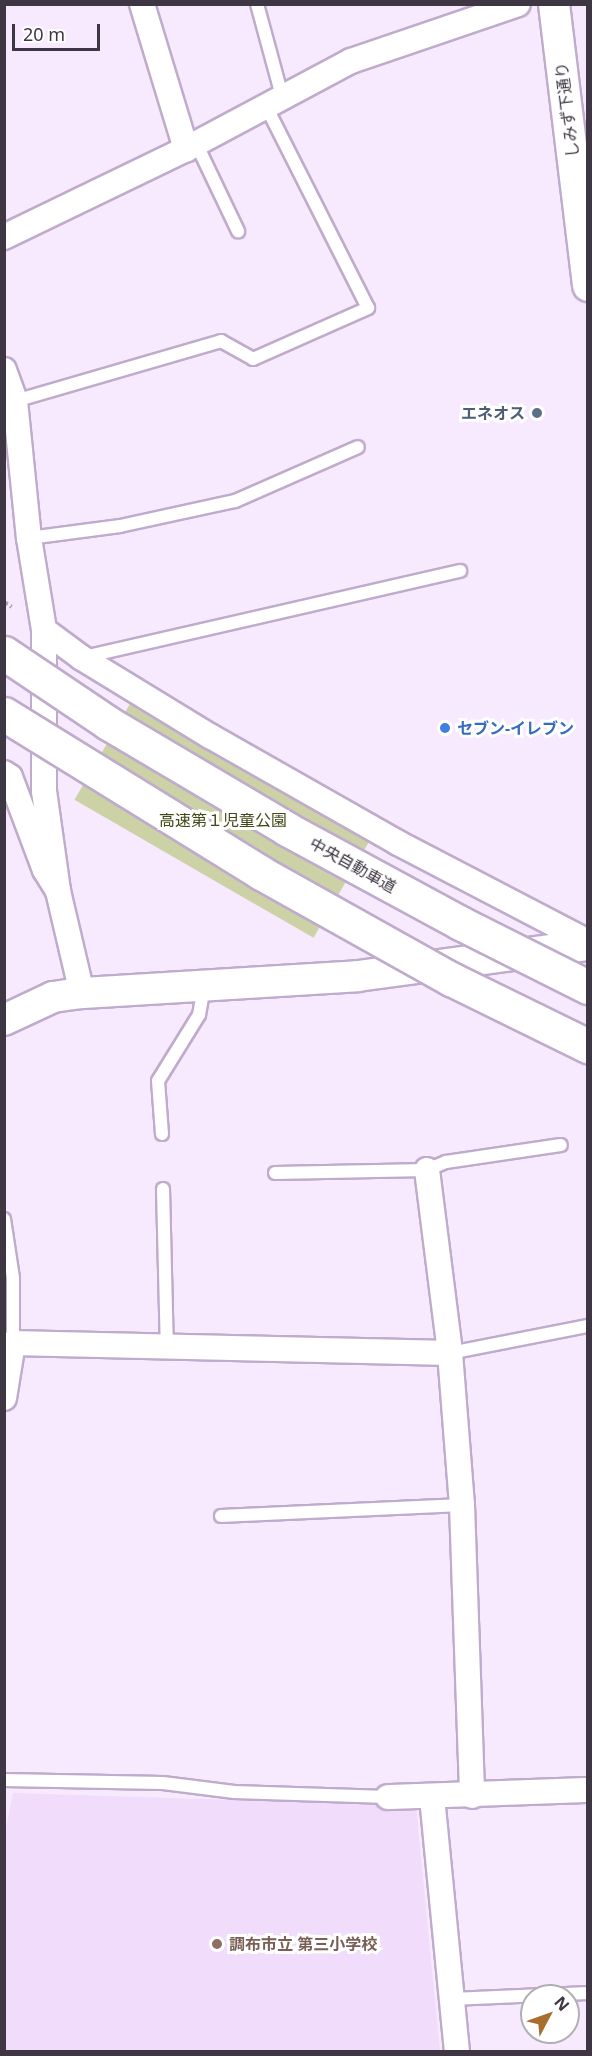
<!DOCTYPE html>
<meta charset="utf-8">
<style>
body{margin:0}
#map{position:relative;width:592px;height:2056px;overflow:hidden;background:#f7eafe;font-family:"Noto Sans","Noto Sans JP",sans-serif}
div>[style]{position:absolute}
.built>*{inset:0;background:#f1dcfc}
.green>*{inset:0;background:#ccd2a6;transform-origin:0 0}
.path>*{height:4px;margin-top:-2px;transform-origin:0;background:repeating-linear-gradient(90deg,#aea3b5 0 4.5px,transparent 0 7.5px)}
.roads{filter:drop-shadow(2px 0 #bfabcb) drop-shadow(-2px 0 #bfabcb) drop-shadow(0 2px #bfabcb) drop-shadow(0 -2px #bfabcb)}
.service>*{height:12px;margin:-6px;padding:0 6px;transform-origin:6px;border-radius:6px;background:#fff}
.minor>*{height:24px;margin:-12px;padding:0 12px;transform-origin:12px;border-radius:12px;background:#fff}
.tertiary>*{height:30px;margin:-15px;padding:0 15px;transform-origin:15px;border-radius:15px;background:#fff}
.bridges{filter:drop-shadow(2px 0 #bfabcb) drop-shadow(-2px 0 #bfabcb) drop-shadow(0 2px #bfabcb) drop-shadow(0 -2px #bfabcb)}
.motorway-bridge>*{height:33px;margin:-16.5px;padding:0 16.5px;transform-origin:16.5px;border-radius:16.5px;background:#fff}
.dots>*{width:16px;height:16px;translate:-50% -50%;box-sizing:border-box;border:3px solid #fff;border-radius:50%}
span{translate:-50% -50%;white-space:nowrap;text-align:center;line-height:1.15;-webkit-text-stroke:6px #fff;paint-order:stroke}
.street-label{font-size:16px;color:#3e3643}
.service-label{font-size:16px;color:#4e5e75;font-weight:700}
.right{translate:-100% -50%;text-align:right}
.shop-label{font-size:16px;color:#366cbe;font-weight:700}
.left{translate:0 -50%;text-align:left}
.park-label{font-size:16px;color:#434818}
.education-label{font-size:16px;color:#785e54;font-weight:700}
.frame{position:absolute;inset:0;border:6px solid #3e3643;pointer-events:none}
.north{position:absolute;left:520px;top:1984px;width:60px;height:60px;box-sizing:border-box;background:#fff;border:2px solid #b2afb4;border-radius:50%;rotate:49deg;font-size:16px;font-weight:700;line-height:24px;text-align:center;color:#3e3643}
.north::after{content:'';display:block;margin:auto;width:21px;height:27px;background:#a86e2e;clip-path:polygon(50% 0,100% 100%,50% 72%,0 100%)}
.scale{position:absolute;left:12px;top:24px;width:88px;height:27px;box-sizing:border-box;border:3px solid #3e3643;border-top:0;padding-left:8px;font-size:18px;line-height:21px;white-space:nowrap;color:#3e3643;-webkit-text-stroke:4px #fff;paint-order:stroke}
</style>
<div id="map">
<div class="built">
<div style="clip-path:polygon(13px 1793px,416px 1806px,440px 2051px,5px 2052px,4px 1837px)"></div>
</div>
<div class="green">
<div style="left:131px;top:702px;width:276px;height:113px;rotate:30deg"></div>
</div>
<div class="path">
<div style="left:4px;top:602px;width:9px;rotate:32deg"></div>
</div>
<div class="roads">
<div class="service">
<div style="left:257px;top:4px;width:95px;rotate:74.8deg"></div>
<div style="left:196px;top:143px;width:98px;rotate:64.5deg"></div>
<div style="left:15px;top:401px;width:215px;rotate:-16.2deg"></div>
<div style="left:221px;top:341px;width:37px;rotate:29deg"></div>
<div style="left:253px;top:359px;width:126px;rotate:-23.9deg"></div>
<div style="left:368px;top:308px;width:229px;rotate:-116.8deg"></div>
<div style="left:29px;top:538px;width:92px;rotate:-7.5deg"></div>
<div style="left:120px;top:526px;width:118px;rotate:-12.3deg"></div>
<div style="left:235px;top:501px;width:134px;rotate:-23.7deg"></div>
<div style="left:84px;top:657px;width:386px;rotate:-12.9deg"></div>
<div style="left:162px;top:1134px;width:53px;rotate:-94.3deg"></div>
<div style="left:158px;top:1081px;width:78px;rotate:-58.2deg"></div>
<div style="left:199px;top:1015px;width:29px;rotate:-80deg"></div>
<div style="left:275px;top:1173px;width:152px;rotate:-1.1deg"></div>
<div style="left:427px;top:1170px;width:21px;rotate:-23deg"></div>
<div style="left:446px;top:1162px;width:116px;rotate:-8.4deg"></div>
<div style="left:163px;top:1189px;width:160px;rotate:88.6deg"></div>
<div style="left:4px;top:1219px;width:60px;rotate:81.3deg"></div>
<div style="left:13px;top:1278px;width:65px;rotate:90deg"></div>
<div style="left:450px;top:1353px;width:141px;rotate:-11.1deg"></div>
<div style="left:221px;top:1516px;width:241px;rotate:-2.6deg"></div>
<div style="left:4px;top:1780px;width:159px;rotate:1.1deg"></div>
<div style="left:163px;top:1783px;width:72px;rotate:7.2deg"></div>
<div style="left:234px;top:1792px;width:154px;rotate:1.9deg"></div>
<div style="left:452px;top:1999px;width:136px;rotate:-2.5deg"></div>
</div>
<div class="minor">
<div style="left:142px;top:4px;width:152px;rotate:73.1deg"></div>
<div style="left:4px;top:237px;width:202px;rotate:-25.8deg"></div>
<div style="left:186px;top:149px;width:187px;rotate:-28.1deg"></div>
<div style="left:351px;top:61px;width:176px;rotate:-18.8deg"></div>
<div style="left:4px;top:370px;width:33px;rotate:70deg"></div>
<div style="left:15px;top:401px;width:138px;rotate:84.2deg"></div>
<div style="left:29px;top:538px;width:93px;rotate:80.7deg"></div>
<div style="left:44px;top:630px;width:47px;rotate:36.4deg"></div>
<div style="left:82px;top:658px;width:150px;rotate:31.4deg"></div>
<div style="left:210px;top:736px;width:216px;rotate:29.6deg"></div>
<div style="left:398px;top:843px;width:214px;rotate:27.5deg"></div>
<div style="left:44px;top:630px;width:161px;rotate:90deg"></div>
<div style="left:44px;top:791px;width:101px;rotate:82deg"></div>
<div style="left:4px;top:773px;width:7px;rotate:34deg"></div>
<div style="left:10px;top:777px;width:99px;rotate:69.4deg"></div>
<div style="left:45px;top:870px;width:25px;rotate:58deg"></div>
<div style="left:58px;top:891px;width:105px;rotate:76.8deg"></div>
<div style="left:427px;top:1170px;width:184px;rotate:82.8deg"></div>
<div style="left:450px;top:1353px;width:152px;rotate:85.5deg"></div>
<div style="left:462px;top:1505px;width:291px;rotate:88deg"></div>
<div style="left:4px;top:1398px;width:56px;rotate:-80.7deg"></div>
<div style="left:13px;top:1343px;width:437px;rotate:1.3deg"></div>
<div style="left:388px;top:1797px;width:200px;rotate:-2deg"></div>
<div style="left:432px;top:1797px;width:256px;rotate:84.4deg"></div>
</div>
<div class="tertiary">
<div style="left:554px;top:4px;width:284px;rotate:83.1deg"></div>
<div style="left:4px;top:1020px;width:54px;rotate:-25.1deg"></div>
<div style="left:53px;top:997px;width:29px;rotate:-8deg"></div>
<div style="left:82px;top:993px;width:277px;rotate:-3.5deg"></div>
<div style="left:358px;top:976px;width:232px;rotate:-7.7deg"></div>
</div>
</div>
<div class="bridges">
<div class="motorway-bridge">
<div style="left:4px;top:653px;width:125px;rotate:33.9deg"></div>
<div style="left:108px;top:723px;width:208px;rotate:30.6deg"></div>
<div style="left:287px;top:829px;width:197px;rotate:28.5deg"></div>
<div style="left:460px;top:923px;width:143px;rotate:26.6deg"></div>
<div style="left:4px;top:714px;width:302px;rotate:31.7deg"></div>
<div style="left:261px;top:873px;width:218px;rotate:29.2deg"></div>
<div style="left:451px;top:979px;width:153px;rotate:26.1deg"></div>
</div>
</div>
<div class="dots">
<div style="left:537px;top:413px;background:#5c6f8a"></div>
<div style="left:445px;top:728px;background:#3f7fe0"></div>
<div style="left:217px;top:1944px;background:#8d6e63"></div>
</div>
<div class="street-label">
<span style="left:567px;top:110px;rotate:-97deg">しみず下通り</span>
<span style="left:353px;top:865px;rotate:29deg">中央自動車道</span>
</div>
<div class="service-label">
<span class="right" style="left:525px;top:413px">エネオス</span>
</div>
<div class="shop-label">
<span class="left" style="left:457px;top:728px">セブン-イレブン</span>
</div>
<div class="park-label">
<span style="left:223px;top:820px">高速第１児童公園</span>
</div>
<div class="education-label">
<span class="left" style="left:229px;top:1944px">調布市立 第三小学校</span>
</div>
<div class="frame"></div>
<div class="north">N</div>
<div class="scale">20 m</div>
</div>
